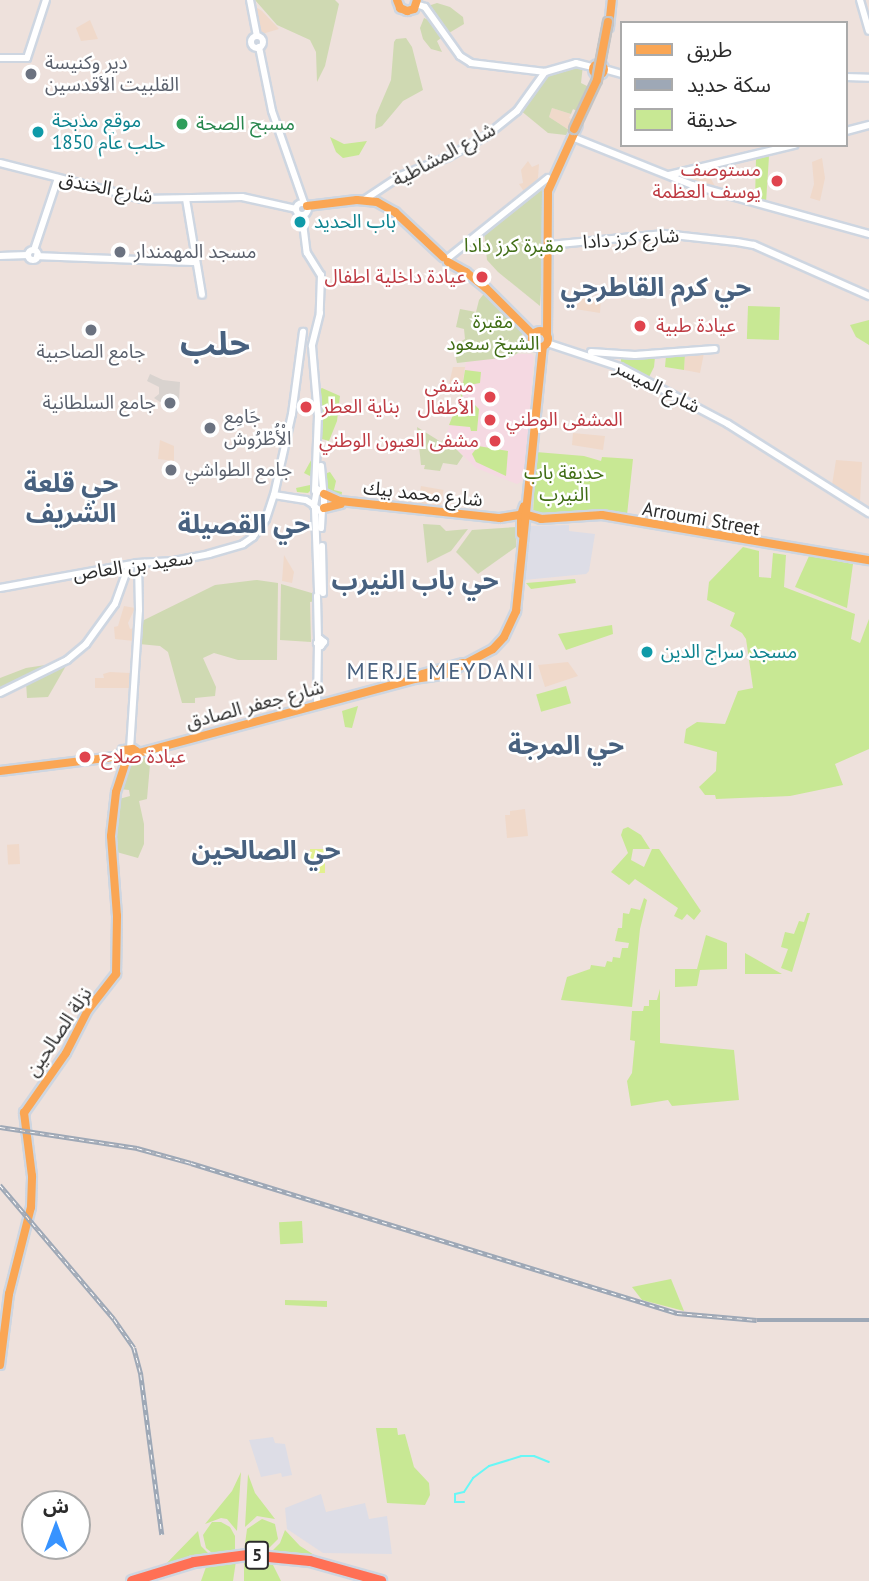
<!DOCTYPE html>
<meta charset="utf-8">
<style>
body{margin:0}
#map{position:relative;width:869px;height:1581px;overflow:hidden;background:#eee1dc;font-family:"PT Sans","Noto Sans Arabic",sans-serif}
div>[style]{position:absolute}
.industrial>*{inset:0;background:#dddde6}
.education>*{inset:0;background:#f0d9ca;transform-origin:0 0}
.medical>*{inset:0;background:#f5d9e2}
.green>*{inset:0;background:#c8e894;transform-origin:0 0}
.cemetery>*{inset:0;background:#cfd9b2}
.pitch>*{inset:0;background:#e2f08f;transform-origin:0 0}
.plaza>*{inset:0;background:#d9d3cf}
.stream>*{height:2px;margin:-1px;padding:0 1px;transform-origin:1px;border-radius:1px;background:#68f7f6}
.roads{filter:drop-shadow(2px 0 #ced6e1) drop-shadow(-2px 0 #ced6e1) drop-shadow(0 2px #ced6e1) drop-shadow(0 -2px #ced6e1)}
.secondary>*{height:6px;margin:-3px;padding:0 3px;transform-origin:3px;border-radius:3px;background:#fff}
.secondary>.ring{margin:-3px;padding:0;box-sizing:content-box;background:none;border:6px solid #fff;border-radius:50%}
.primary>*{height:8px;margin:-4px;padding:0 4px;transform-origin:4px;border-radius:4px;background:#faa654}
.primary>.ring{margin:-4px;padding:0;box-sizing:content-box;background:none;border:8px solid #faa654;border-radius:50%}
.highway>*{height:10px;margin:-5px;padding:0 5px;transform-origin:5px;border-radius:5px;background:#ff7055}
.rail>*{height:4.5px;margin-top:-2.25px;transform-origin:0;background:repeating-linear-gradient(90deg,#fff 0 5px,#9ea8b6 0 10px);box-sizing:border-box;border-block:2px solid #9ea8b6}
.bridges{filter:drop-shadow(2px 0 #c4c4c4) drop-shadow(-2px 0 #c4c4c4) drop-shadow(0 2px #c4c4c4) drop-shadow(0 -2px #c4c4c4)}
.primary-bridge>*{height:8px;margin:-4px;padding:0 4px;transform-origin:4px;border-radius:4px;background:#faa654}
.dots>*{width:19px;height:19px;translate:-50% -50%;box-sizing:border-box;border:4px solid #fff;border-radius:50%}
span{translate:-50% -50%;white-space:nowrap;text-align:center;line-height:1.15;-webkit-text-stroke:5px #fff;paint-order:stroke}
.shield-label span{padding:2px 5px;background:#fff;border:2px solid;border-radius:5px;-webkit-text-stroke-width:0}
.shield-label{font-size:18px;color:#2b2b2b;font-weight:700}
.worship-label{font-size:19px;color:#5b616d}
.left{translate:0 -50%;text-align:left}
.right{translate:-100% -50%;text-align:right}
.culture-label{font-size:19px;color:#0d838f}
.leisure-label{font-size:19px;color:#27864d}
.street-label{font-size:19px;color:#2b2b2b}
.health-label{font-size:19px;color:#be3a42}
.park-label{font-size:19px;color:#406d15}
.quarter-label{font-size:23px;color:#48617f;letter-spacing:2px}
.district-label{font-size:26px;color:#48617f;font-weight:700}
.town-label{font-size:33px;color:#48617f;font-weight:700}
.legend{position:absolute;left:620px;top:21px;width:228px;height:126px;box-sizing:border-box;background:#fff;border:2px solid #aaa;margin:0;padding:9px 12px;list-style:none;font-size:21px;color:#2b2b2b}
.legend li{display:flex;align-items:center;gap:14px;height:35px}
.legend b{width:35px;border:2px solid #aaa}
.north{position:absolute;left:21px;top:1490px;width:70px;height:70px;box-sizing:border-box;background:#fff;border:2px solid #aaa;border-radius:50%;rotate:0deg;font-size:19px;font-weight:700;line-height:28px;text-align:center;color:#2b2b2b}
.north::after{content:'';display:block;margin:auto;width:24px;height:32px;background:#3793ff;clip-path:polygon(50% 0,100% 100%,50% 72%,0 100%)}
</style>
<div id="map">
<div class="industrial">
<div style="clip-path:polygon(569px 525px,569px 531px,595px 534px,589px 571px,586px 574px,524px 580px,530px 526px)"></div>
<div style="clip-path:polygon(273px 1437px,275px 1443px,285px 1444px,292px 1475px,282px 1477px,281px 1473px,261px 1477px,249px 1440px)"></div>
<div style="clip-path:polygon(321px 1494px,326px 1512px,365px 1503px,369px 1519px,387px 1516px,392px 1554px,323px 1553px,287px 1529px,285px 1508px)"></div>
</div>
<div class="education">
<div style="clip-path:polygon(254px 6px,262px 11px,279px 29px,262px 34px,258px 32px)"></div>
<div style="clip-path:polygon(90px 20px,98px 39px,81px 41px,76px 28px)"></div>
<div style="clip-path:polygon(552px 108px,571px 114px,569px 118px,574px 120px,569px 130px,549px 117px)"></div>
<div style="clip-path:polygon(822px 158px,825px 178px,820px 201px,810px 198px,814px 184px,812px 162px)"></div>
<div style="clip-path:polygon(528px 161px,532px 167px,539px 164px,538px 178px,525px 193px,519px 184px,523px 183px,521px 170px)"></div>
<div style="clip-path:polygon(705px 168px,717px 190px,676px 176px)"></div>
<div style="clip-path:polygon(576px 297px,601px 297px,600px 313px,575px 309px)"></div>
<div style="clip-path:polygon(704px 353px,700px 373px,684px 370px,685px 354px)"></div>
<div style="clip-path:polygon(453px 367px,465px 367px,461px 395px,448px 388px)"></div>
<div style="clip-path:polygon(573px 433px,605px 436px,603px 450px,572px 445px)"></div>
<div style="clip-path:polygon(160px 440px,174px 446px,174px 461px,158px 459px)"></div>
<div style="clip-path:polygon(836px 460px,862px 462px,860px 501px,832px 485px)"></div>
<div style="left:421px;top:486px;width:23px;height:21px;rotate:10deg"></div>
<div style="clip-path:polygon(284px 555px,294px 572px,292px 583px,282px 581px)"></div>
<div style="clip-path:polygon(124px 606px,135px 608px,128px 623px,130px 629px,134px 628px,134px 641px,115px 639px,114px 627px,118px 626px)"></div>
<div style="clip-path:polygon(568px 662px,578px 676px,545px 687px,538px 665px)"></div>
<div style="clip-path:polygon(110px 672px,130px 673px,129px 688px,95px 688px,95px 678px,104px 678px,103px 674px)"></div>
<div style="clip-path:polygon(525px 809px,528px 836px,507px 838px,505px 815px,510px 815px,510px 811px)"></div>
<div style="left:19px;top:844px;width:20px;height:12px;rotate:87deg"></div>
</div>
<div class="medical">
<div style="clip-path:polygon(518px 354px,532px 354px,534px 357px,524px 480px,517px 484px,476px 468px,445px 438px,461px 395px,466px 362px)"></div>
</div>
<div class="green">
<div style="clip-path:polygon(330px 137px,344px 144px,367px 141px,359px 155px,343px 158px,336px 152px)"></div>
<div style="clip-path:polygon(769px 156px,766px 203px,755px 200px,756px 159px)"></div>
<div style="left:748px;top:306px;width:32px;height:33px;rotate:2deg"></div>
<div style="clip-path:polygon(869px 320px,869px 345px,856px 337px,850px 325px)"></div>
<div style="clip-path:polygon(685px 354px,684px 370px,665px 367px,666px 356px)"></div>
<div style="clip-path:polygon(621px 357px,655px 357px,654px 367px,648px 379px,621px 364px)"></div>
<div style="clip-path:polygon(465px 370px,481px 372px,480px 383px,463px 386px,462px 401px,473px 403px,479px 409px,477px 431px,471px 431px,470px 427px,449px 425px,461px 395px)"></div>
<div style="clip-path:polygon(322px 388px,340px 396px,337px 421px,329px 441px,322px 439px,318px 390px)"></div>
<div style="clip-path:polygon(478px 446px,508px 451px,506px 476px,476px 462px,472px 454px)"></div>
<div style="clip-path:polygon(536px 452px,584px 456px,601px 461px,602px 457px,633px 459px,627px 515px,594px 511px,533px 515px)"></div>
<div style="clip-path:polygon(315px 453px,312px 489px,308px 493px,297px 492px,296px 488px,310px 485px,312px 477px,304px 473px)"></div>
<div style="clip-path:polygon(330px 472px,336px 481px,334px 490px,342px 492px,341px 499px,326px 487px,324px 474px)"></div>
<div style="clip-path:polygon(743px 547px,759px 551px,759px 577px,771px 578px,773px 553px,786px 555px,784px 587px,855px 614px,851px 639px,860px 643px,869px 619px,869px 749px,835px 764px,843px 785px,790px 796px,716px 799px,715px 795px,705px 795px,699px 787px,716px 771px,717px 752px,684px 743px,686px 729px,697px 722px,725px 724px,738px 691px,753px 688px,746px 639px,742px 633px,730px 626px,735px 613px,707px 600px,709px 582px)"></div>
<div style="clip-path:polygon(809px 556px,853px 564px,847px 608px,795px 587px)"></div>
<div style="clip-path:polygon(575px 579px,576px 583px,531px 589px,526px 583px)"></div>
<div style="clip-path:polygon(612px 625px,613px 634px,566px 650px,558px 634px)"></div>
<div style="left:566px;top:686px;width:18px;height:31px;rotate:74deg"></div>
<div style="clip-path:polygon(358px 706px,352px 728px,345px 727px,342px 711px)"></div>
<div style="clip-path:polygon(628px 827px,641px 835px,650px 849px,633px 849px,631px 860px,644px 867px,652px 849px,659px 849px,701px 911px,694px 920px,687px 914px,682px 920px,674px 916px,678px 908px,635px 879px,629px 885px,611px 872px,628px 853px,621px 835px,623px 829px)"></div>
<div style="clip-path:polygon(644px 898px,647px 900px,640px 929px,632px 1007px,561px 1000px,567px 977px,590px 969px,591px 965px,605px 967px,607px 961px,612px 962px,613px 957px,620px 958px,622px 948px,628px 948px,629px 943px,615px 941px,618px 928px,622px 928px,623px 913px,629px 914px,631px 908px,640px 910px)"></div>
<div style="clip-path:polygon(807px 913px,810px 913px,792px 972px,781px 968px,788px 949px,781px 947px,785px 932px,794px 934px,799px 921px,804px 922px)"></div>
<div style="clip-path:polygon(706px 935px,727px 943px,727px 969px,700px 970px,697px 986px,675px 987px,675px 969px,697px 969px)"></div>
<div style="clip-path:polygon(745px 953px,782px 974px,745px 974px)"></div>
<div style="clip-path:polygon(660px 989px,660px 1043px,734px 1050px,739px 1100px,672px 1106px,668px 1100px,631px 1106px,627px 1081px,632px 1073px,635px 1041px,630px 1040px,632px 1011px,643px 1011px,644px 1006px,649px 1006px,649px 1000px,657px 1000px)"></div>
<div style="left:302px;top:1221px;width:22px;height:23px;rotate:87deg"></div>
<div style="clip-path:polygon(671px 1279px,684px 1311px,642px 1300px,632px 1287px)"></div>
<div style="clip-path:polygon(285px 1300px,327px 1301px,327px 1307px,285px 1305px)"></div>
<div style="clip-path:polygon(376px 1428px,397px 1428px,398px 1435px,405px 1434px,414px 1467px,429px 1483px,430px 1495px,425px 1505px,387px 1503px)"></div>
<div style="clip-path:polygon(241px 1472px,237px 1531px,227px 1519px,221px 1518px,205px 1524px,232px 1491px)"></div>
<div style="clip-path:polygon(248px 1474px,255px 1493px,275px 1519px,257px 1516px,245px 1527px)"></div>
<div style="clip-path:polygon(262px 1519px,275px 1524px,278px 1539px,266px 1551px,244px 1552px,247px 1529px)"></div>
<div style="clip-path:polygon(212px 1522px,221px 1522px,230px 1527px,235px 1536px,235px 1553px,212px 1553px,206px 1548px,203px 1535px)"></div>
<div style="clip-path:polygon(285px 1530px,300px 1546px,322px 1560px,270px 1553px,280px 1543px)"></div>
<div style="clip-path:polygon(198px 1531px,201px 1546px,211px 1556px,161px 1569px)"></div>
<div style="clip-path:polygon(244px 1560px,273px 1565px,281px 1581px,244px 1581px)"></div>
<div style="clip-path:polygon(236px 1561px,233px 1581px,201px 1581px,206px 1567px)"></div>
</div>
<div class="cemetery">
<div style="clip-path:polygon(255px 0,335px 0,339px 4px,325px 66px,317px 82px,316px 52px,310px 40px,277px 25px)"></div>
<div style="clip-path:polygon(437px 3px,450px 7px,463px 17px,464px 24px,449px 33px,428px 6px)"></div>
<div style="clip-path:polygon(424px 18px,435px 23px,444px 36px,437px 41px,442px 52px,431px 49px,423px 39px,420px 28px)"></div>
<div style="clip-path:polygon(406px 38px,412px 47px,423px 90px,403px 101px,382px 126px,375px 129px,376px 115px,391px 80px,394px 42px,396px 39px)"></div>
<div style="clip-path:polygon(571px 65px,583px 65px,581px 83px,589px 87px,577px 111px,573px 109px,571px 114px,552px 108px,549px 117px,569px 130px,566px 135px,548px 133px,520px 110px,552px 72px)"></div>
<div style="clip-path:polygon(540px 186px,543px 188px,544px 241px,540px 306px,498px 272px,487px 260px,484px 232px)"></div>
<div style="clip-path:polygon(486px 291px,522px 325px,523px 350px,511px 357px,457px 363px,455px 354px,460px 351px,460px 342px,465px 339px,464px 329px,456px 327px,460px 309px,476px 312px,479px 300px)"></div>
<div style="clip-path:polygon(417px 427px,441px 442px,445px 438px,463px 456px,457px 465px,443px 463px,440px 471px,424px 469px,425px 465px,421px 465px)"></div>
<div style="clip-path:polygon(423px 524px,440px 525px,446px 531px,468px 529px,451px 551px,427px 563px)"></div>
<div style="clip-path:polygon(517px 527px,516px 547px,478px 574px,456px 552px,472px 530px)"></div>
<div style="clip-path:polygon(257px 580px,278px 583px,277px 660px,238px 660px,214px 653px,203px 658px,216px 687px,215px 696px,195px 698px,195px 703px,182px 703px,168px 652px,160px 646px,139px 644px,140px 622px,215px 585px)"></div>
<div style="clip-path:polygon(281px 584px,315px 594px,316px 601px,310px 602px,311px 642px,280px 640px)"></div>
<div style="clip-path:polygon(65px 662px,67px 664px,48px 697px,27px 698px,26px 682px)"></div>
<div style="clip-path:polygon(52px 664px,52px 665px,0 691px,0 678px,26px 668px)"></div>
<div style="clip-path:polygon(151px 753px,147px 799px,139px 801px,144px 824px,144px 844px,138px 858px,113px 851px,112px 837px,119px 799px,130px 796px,129px 790px,119px 789px,130px 760px)"></div>
</div>
<div class="pitch">
<div style="left:310px;top:849px;width:15px;height:24px"></div>
</div>
<div class="plaza">
<div style="clip-path:polygon(150px 374px,163px 380px,180px 382px,179px 402px,160px 402px,154px 398px,159px 394px,159px 387px,147px 381px)"></div>
</div>
<div class="stream">
<div style="left:464px;top:1502px;width:9px;rotate:180deg"></div>
<div style="left:455px;top:1502px;width:8px;rotate:-90deg"></div>
<div style="left:455px;top:1494px;width:9px;rotate:-13deg"></div>
<div style="left:464px;top:1492px;width:17px;rotate:-57deg"></div>
<div style="left:473px;top:1478px;width:20px;rotate:-37deg"></div>
<div style="left:489px;top:1466px;width:34px;rotate:-17deg"></div>
<div style="left:521px;top:1456px;width:13px"></div>
<div style="left:534px;top:1456px;width:16px;rotate:22deg"></div>
</div>
<div class="roads">
<div class="secondary">
<div style="left:250px;top:0;width:36px;rotate:79deg"></div>
<div style="left:860px;top:0;width:32px;rotate:74deg"></div>
<div style="left:416px;top:4px;width:9px;rotate:18deg"></div>
<div style="left:425px;top:7px;width:60px;rotate:54.5deg"></div>
<div style="left:460px;top:56px;width:13px;rotate:32deg"></div>
<div style="left:471px;top:63px;width:75px;rotate:6.9deg"></div>
<div style="left:545px;top:72px;width:32px;rotate:-16deg"></div>
<div style="left:576px;top:63px;width:16px;rotate:14deg"></div>
<div class="ring" style="left:251px;top:36px;width:6px;height:6px"></div>
<div style="left:259px;top:47px;width:65px;rotate:78.5deg"></div>
<div style="left:272px;top:111px;width:97px;rotate:70.8deg"></div>
<div style="left:0;top:58px;width:27px"></div>
<div style="left:27px;top:58px;width:61px;rotate:-71.9deg"></div>
<div style="left:604px;top:69px;width:19px;rotate:16deg"></div>
<div style="left:846px;top:77px;width:23px;rotate:2deg"></div>
<div style="left:846px;top:131px;width:24px;rotate:-15deg"></div>
<div style="left:572px;top:137px;width:129px;rotate:21.8deg"></div>
<div style="left:692px;top:185px;width:184px;rotate:15.5deg"></div>
<div style="left:0;top:163px;width:146px;rotate:14.2deg"></div>
<div style="left:142px;top:199px;width:100px;rotate:-1.1deg"></div>
<div style="left:242px;top:197px;width:55px;rotate:12.5deg"></div>
<div style="left:669px;top:175px;width:129px;rotate:-13.5deg"></div>
<div style="left:186px;top:199px;width:97px;rotate:80.5deg"></div>
<div style="left:364px;top:200px;width:43px;rotate:-33.7deg"></div>
<div style="left:400px;top:176px;width:52px;rotate:-21.6deg"></div>
<div style="left:448px;top:157px;width:43px;rotate:-28.9deg"></div>
<div style="left:486px;top:136px;width:40px;rotate:-39deg"></div>
<div style="left:517px;top:111px;width:48px;rotate:-54.3deg"></div>
<div class="ring" style="left:296px;top:203px;width:6px;height:6px"></div>
<div style="left:302px;top:215px;width:38px;rotate:83deg"></div>
<div style="left:307px;top:253px;width:26px;rotate:58deg"></div>
<div style="left:321px;top:275px;width:38px;rotate:92deg"></div>
<div style="left:320px;top:313px;width:34px;rotate:104deg"></div>
<div style="left:312px;top:346px;width:70px;rotate:85.1deg"></div>
<div style="left:318px;top:416px;width:75px;rotate:92.3deg"></div>
<div style="left:549px;top:245px;width:116px;rotate:-5.5deg"></div>
<div style="left:664px;top:234px;width:73px;rotate:6.3deg"></div>
<div style="left:737px;top:242px;width:17px;rotate:10deg"></div>
<div style="left:754px;top:245px;width:126px;rotate:23.9deg"></div>
<div class="ring" style="left:28px;top:250px;width:4px;height:4px"></div>
<div style="left:34px;top:250px;width:76px;rotate:-71.6deg"></div>
<div style="left:0;top:256px;width:28px;rotate:-2deg"></div>
<div style="left:37px;top:256px;width:159px;rotate:2.2deg"></div>
<div style="left:448px;top:258px;width:128px;rotate:-38.7deg"></div>
<div style="left:547px;top:343px;width:77px;rotate:18.2deg"></div>
<div style="left:620px;top:367px;width:122px;rotate:27.8deg"></div>
<div style="left:728px;top:424px;width:167px;rotate:32.3deg"></div>
<div style="left:591px;top:352px;width:44px;rotate:3.9deg"></div>
<div style="left:635px;top:355px;width:80px;rotate:-4.3deg"></div>
<div style="left:321px;top:466px;width:24px;rotate:85deg"></div>
<div style="left:317px;top:489px;width:9px;rotate:36deg"></div>
<div style="left:324px;top:494px;width:12px;rotate:90deg"></div>
<div style="left:324px;top:506px;width:6px;rotate:129deg"></div>
<div style="left:320px;top:511px;width:8px;rotate:-140deg"></div>
<div style="left:314px;top:506px;width:17px;rotate:-80deg"></div>
<div style="left:274px;top:495px;width:32px;rotate:9deg"></div>
<div style="left:306px;top:500px;width:9px;rotate:32deg"></div>
<div style="left:315px;top:509px;width:83px;rotate:87.9deg"></div>
<div style="left:321px;top:528px;width:18px;rotate:-87deg"></div>
<div style="left:322px;top:546px;width:47px;rotate:88.8deg"></div>
<div style="left:0;top:588px;width:139px;rotate:-10.3deg"></div>
<div style="left:137px;top:563px;width:37px;rotate:-3deg"></div>
<div style="left:174px;top:561px;width:36px;rotate:-11deg"></div>
<div style="left:209px;top:554px;width:35px;rotate:-16deg"></div>
<div style="left:243px;top:544px;width:12px;rotate:-35deg"></div>
<div style="left:253px;top:537px;width:22px;rotate:-54deg"></div>
<div style="left:266px;top:519px;width:25px;rotate:-72deg"></div>
<div style="left:274px;top:495px;width:83px;rotate:-77.5deg"></div>
<div style="left:292px;top:414px;width:83px;rotate:-82.4deg"></div>
<div style="left:317px;top:596px;width:44px;rotate:88.7deg"></div>
<div style="left:320px;top:639px;width:5px;rotate:37deg"></div>
<div style="left:324px;top:642px;width:5px;rotate:127deg"></div>
<div style="left:321px;top:646px;width:5px;rotate:-143deg"></div>
<div style="left:317px;top:643px;width:5px;rotate:-53deg"></div>
<div style="left:0;top:693px;width:75px;rotate:-26.2deg"></div>
<div style="left:67px;top:660px;width:25px;rotate:-40deg"></div>
<div style="left:86px;top:644px;width:49px;rotate:-54.1deg"></div>
<div style="left:115px;top:604px;width:41px;rotate:-70.3deg"></div>
<div style="left:317px;top:706px;width:61px;rotate:-89.1deg"></div>
<div style="left:130px;top:749px;width:139px;rotate:-86.3deg"></div>
<div style="left:139px;top:610px;width:47px;rotate:-91.2deg"></div>
</div>
<div class="primary">
<div style="left:397px;top:0;width:9px;rotate:69deg"></div>
<div style="left:400px;top:8px;width:8px;rotate:23deg"></div>
<div style="left:407px;top:11px;width:7px;rotate:-16deg"></div>
<div style="left:414px;top:9px;width:9px;rotate:-72deg"></div>
<div style="left:609px;top:27px;width:27px;rotate:-84deg"></div>
<div class="ring" style="left:592.5px;top:63.5px;width:3px;height:3px"></div>
<div style="left:307px;top:206px;width:50px;rotate:-6.8deg"></div>
<div style="left:357px;top:200px;width:20px;rotate:6deg"></div>
<div style="left:377px;top:202px;width:21px;rotate:29deg"></div>
<div style="left:395px;top:212px;width:66px;rotate:43.2deg"></div>
<div style="left:448px;top:262px;width:21px;rotate:29deg"></div>
<div style="left:466px;top:272px;width:26px;rotate:39deg"></div>
<div style="left:486px;top:288px;width:66px;rotate:45deg"></div>
<div class="ring" style="left:532px;top:331px;width:8px;height:8px"></div>
<div style="left:547px;top:335px;width:144px;rotate:-89.6deg"></div>
<div style="left:548px;top:191px;width:72px;rotate:-65.6deg"></div>
<div style="left:324px;top:494px;width:17px;rotate:24deg"></div>
<div style="left:340px;top:501px;width:161px;rotate:6.1deg"></div>
<div style="left:500px;top:518px;width:24px;rotate:-9deg"></div>
<div style="left:524px;top:514px;width:18px;rotate:16deg"></div>
<div style="left:541px;top:519px;width:61px;rotate:-3.8deg"></div>
<div style="left:602px;top:515px;width:271px;rotate:9.6deg"></div>
<div style="left:324px;top:508px;width:17px;rotate:-13deg"></div>
<div style="left:521px;top:534px;width:19px;rotate:-90deg"></div>
<div style="left:521px;top:515px;width:9px;rotate:-72deg"></div>
<div style="left:422px;top:674px;width:42px;rotate:-15deg"></div>
<div style="left:133px;top:749px;width:4px;rotate:34deg"></div>
<div style="left:136px;top:751px;width:5px;rotate:127deg"></div>
<div style="left:133px;top:755px;width:12px;rotate:-175deg"></div>
<div style="left:121px;top:754px;width:4px;rotate:-63deg"></div>
<div style="left:123px;top:750px;width:10px;rotate:-6deg"></div>
<div style="left:135px;top:754px;width:289px;rotate:-15deg"></div>
<div style="left:414px;top:679px;width:30px;rotate:-8deg"></div>
<div style="left:444px;top:675px;width:55px;rotate:-28deg"></div>
<div style="left:493px;top:649px;width:16px;rotate:-47deg"></div>
<div style="left:504px;top:637px;width:29px;rotate:-65deg"></div>
<div style="left:516px;top:611px;width:265px;rotate:-84.2deg"></div>
<div style="left:0;top:771px;width:124px;rotate:-7deg"></div>
<div style="left:0;top:1365px;width:72px;rotate:-82.8deg"></div>
<div style="left:9px;top:1294px;width:90px;rotate:-75.8deg"></div>
<div style="left:31px;top:1207px;width:31px;rotate:-88deg"></div>
<div style="left:32px;top:1176px;width:64px;rotate:-97.2deg"></div>
<div style="left:24px;top:1113px;width:73px;rotate:-55deg"></div>
<div style="left:66px;top:1053px;width:48px;rotate:-62.9deg"></div>
<div style="left:88px;top:1010px;width:46px;rotate:-52.1deg"></div>
<div style="left:116px;top:974px;width:58px;rotate:-89deg"></div>
<div style="left:117px;top:916px;width:80px;rotate:-94.3deg"></div>
<div style="left:111px;top:836px;width:44px;rotate:-83.5deg"></div>
<div style="left:116px;top:792px;width:38px;rotate:-72deg"></div>
</div>
<div class="highway">
<div style="left:132px;top:1581px;width:65px;rotate:-17deg"></div>
<div style="left:194px;top:1562px;width:54px;rotate:-7.4deg"></div>
<div style="left:248px;top:1555px;width:62px;rotate:5.5deg"></div>
<div style="left:310px;top:1561px;width:74px;rotate:15.7deg"></div>
</div>
</div>
<div class="rail">
<div style="left:0;top:1127px;width:139px;rotate:8.7deg"></div>
<div style="left:137px;top:1148px;width:56px;rotate:15.5deg"></div>
<div style="left:191px;top:1163px;width:509px;rotate:17.15deg"></div>
<div style="left:677px;top:1313px;width:80px;rotate:5deg"></div>
<div style="left:757px;top:1320px;width:112px"></div>
<div style="left:0;top:1185px;width:176px;rotate:49.6deg"></div>
<div style="left:114px;top:1319px;width:35px;rotate:55deg"></div>
<div style="left:134px;top:1348px;width:28px;rotate:75deg"></div>
<div style="left:141px;top:1375px;width:161px;rotate:82.5deg"></div>
</div>
<div class="bridges">
<div class="primary-bridge">
<div style="left:574px;top:129px;width:54px;rotate:-64.9deg"></div>
<div style="left:597px;top:80px;width:59px;rotate:-79.3deg"></div>
</div>
</div>
<div class="dots">
<div style="left:31px;top:74px;background:#6b7280"></div>
<div style="left:182px;top:124px;background:#2e9e5b"></div>
<div style="left:38px;top:132px;background:#0f9aa8"></div>
<div style="left:777px;top:181px;background:#e0444e"></div>
<div style="left:300px;top:222px;background:#0f9aa8"></div>
<div style="left:120px;top:252px;background:#6b7280"></div>
<div style="left:482px;top:277px;background:#e0444e"></div>
<div style="left:640px;top:326px;background:#e0444e"></div>
<div style="left:91px;top:330px;background:#6b7280"></div>
<div style="left:490px;top:397px;background:#e0444e"></div>
<div style="left:170px;top:403px;background:#6b7280"></div>
<div style="left:306px;top:407px;background:#e0444e"></div>
<div style="left:490px;top:420px;background:#e0444e"></div>
<div style="left:210px;top:428px;background:#6b7280"></div>
<div style="left:495px;top:441px;background:#e0444e"></div>
<div style="left:171px;top:470px;background:#6b7280"></div>
<div style="left:647px;top:652px;background:#0f9aa8"></div>
<div style="left:85px;top:757px;background:#e0444e"></div>
</div>
<div class="shield-label">
<span style="left:257px;top:1555px">5</span>
</div>
<div class="worship-label">
<span class="left" style="left:45px;top:74px">دير وكنيسة<br>القلبيت الأقدسين</span>
<span class="left" style="left:134px;top:252px">مسجد المهمندار</span>
<span style="left:91px;top:352px">جامع الصاحبية</span>
<span class="right" style="left:156px;top:403px">جامع السلطانية</span>
<span class="left" style="left:224px;top:428px">جَامِع<br>الْأُطْرُوش</span>
<span class="left" style="left:185px;top:470px">جامع الطواشي</span>
</div>
<div class="culture-label">
<span class="left" style="left:52px;top:132px">موقع مذبحة<br>حلب عام 1850</span>
<span class="left" style="left:314px;top:222px">باب الحديد</span>
<span class="left" style="left:661px;top:652px">مسجد سراج الدين</span>
</div>
<div class="leisure-label">
<span class="left" style="left:196px;top:124px">مسبح الصحة</span>
</div>
<div class="street-label">
<span style="left:444px;top:155px;rotate:-28deg">شارع المشاطية</span>
<span style="left:106px;top:188px;rotate:11deg">شارع الخندق</span>
<span style="left:631px;top:239px;rotate:-4deg">شارع كرز دادا</span>
<span style="left:657px;top:387px;rotate:27deg">شارع الميسر</span>
<span style="left:423px;top:494px;rotate:6deg">شارع محمد بيك</span>
<span style="left:701px;top:519px;rotate:10deg">Arroumi Street</span>
<span style="left:133px;top:566px;rotate:-8deg">سعيد بن العاص</span>
<span style="left:255px;top:705px;rotate:-15deg">شارع جعفر الصادق</span>
<span style="left:59px;top:1032px;rotate:-56deg">نزلة الصالحين</span>
</div>
<div class="health-label">
<span class="right" style="left:761px;top:181px">مستوصف<br>يوسف العظمة</span>
<span class="right" style="left:466px;top:277px">عيادة داخلية اطفال</span>
<span class="left" style="left:656px;top:326px">عيادة طبية</span>
<span class="right" style="left:474px;top:397px">مشفى<br>الأطفال</span>
<span class="left" style="left:322px;top:407px">بناية العطر</span>
<span class="left" style="left:506px;top:420px">المشفى الوطني</span>
<span class="right" style="left:479px;top:441px">مشفى العيون الوطني</span>
<span class="left" style="left:101px;top:757px">عيادة صلاح</span>
</div>
<div class="park-label">
<span style="left:514px;top:246px">مقبرة كرز دادا</span>
<span style="left:493px;top:333px">مقبرة<br>الشيخ سعود</span>
<span style="left:564px;top:484px">حديقة باب<br>النيرب</span>
</div>
<div class="quarter-label">
<span style="left:441px;top:671px">MERJE MEYDANI</span>
</div>
<div class="district-label">
<span style="left:656px;top:287px">حي كرم القاطرجي</span>
<span style="left:71px;top:498px">حي قلعة<br>الشريف</span>
<span style="left:244px;top:524px">حي القصيلة</span>
<span style="left:415px;top:580px">حي باب النيرب</span>
<span style="left:566px;top:745px">حي المرجة</span>
<span style="left:266px;top:850px">حي الصالحين</span>
</div>
<div class="town-label">
<span style="left:215px;top:343px">حلب</span>
</div>
<ul class="legend">
<li><b style="height:9px;background:#faa654"></b>طريق</li>
<li><b style="height:9px;background:#9ea8b6"></b>سكة حديد</li>
<li><b style="height:19px;background:#c8e894"></b>حديقة</li>
</ul>
<div class="north">ش</div>
</div>
